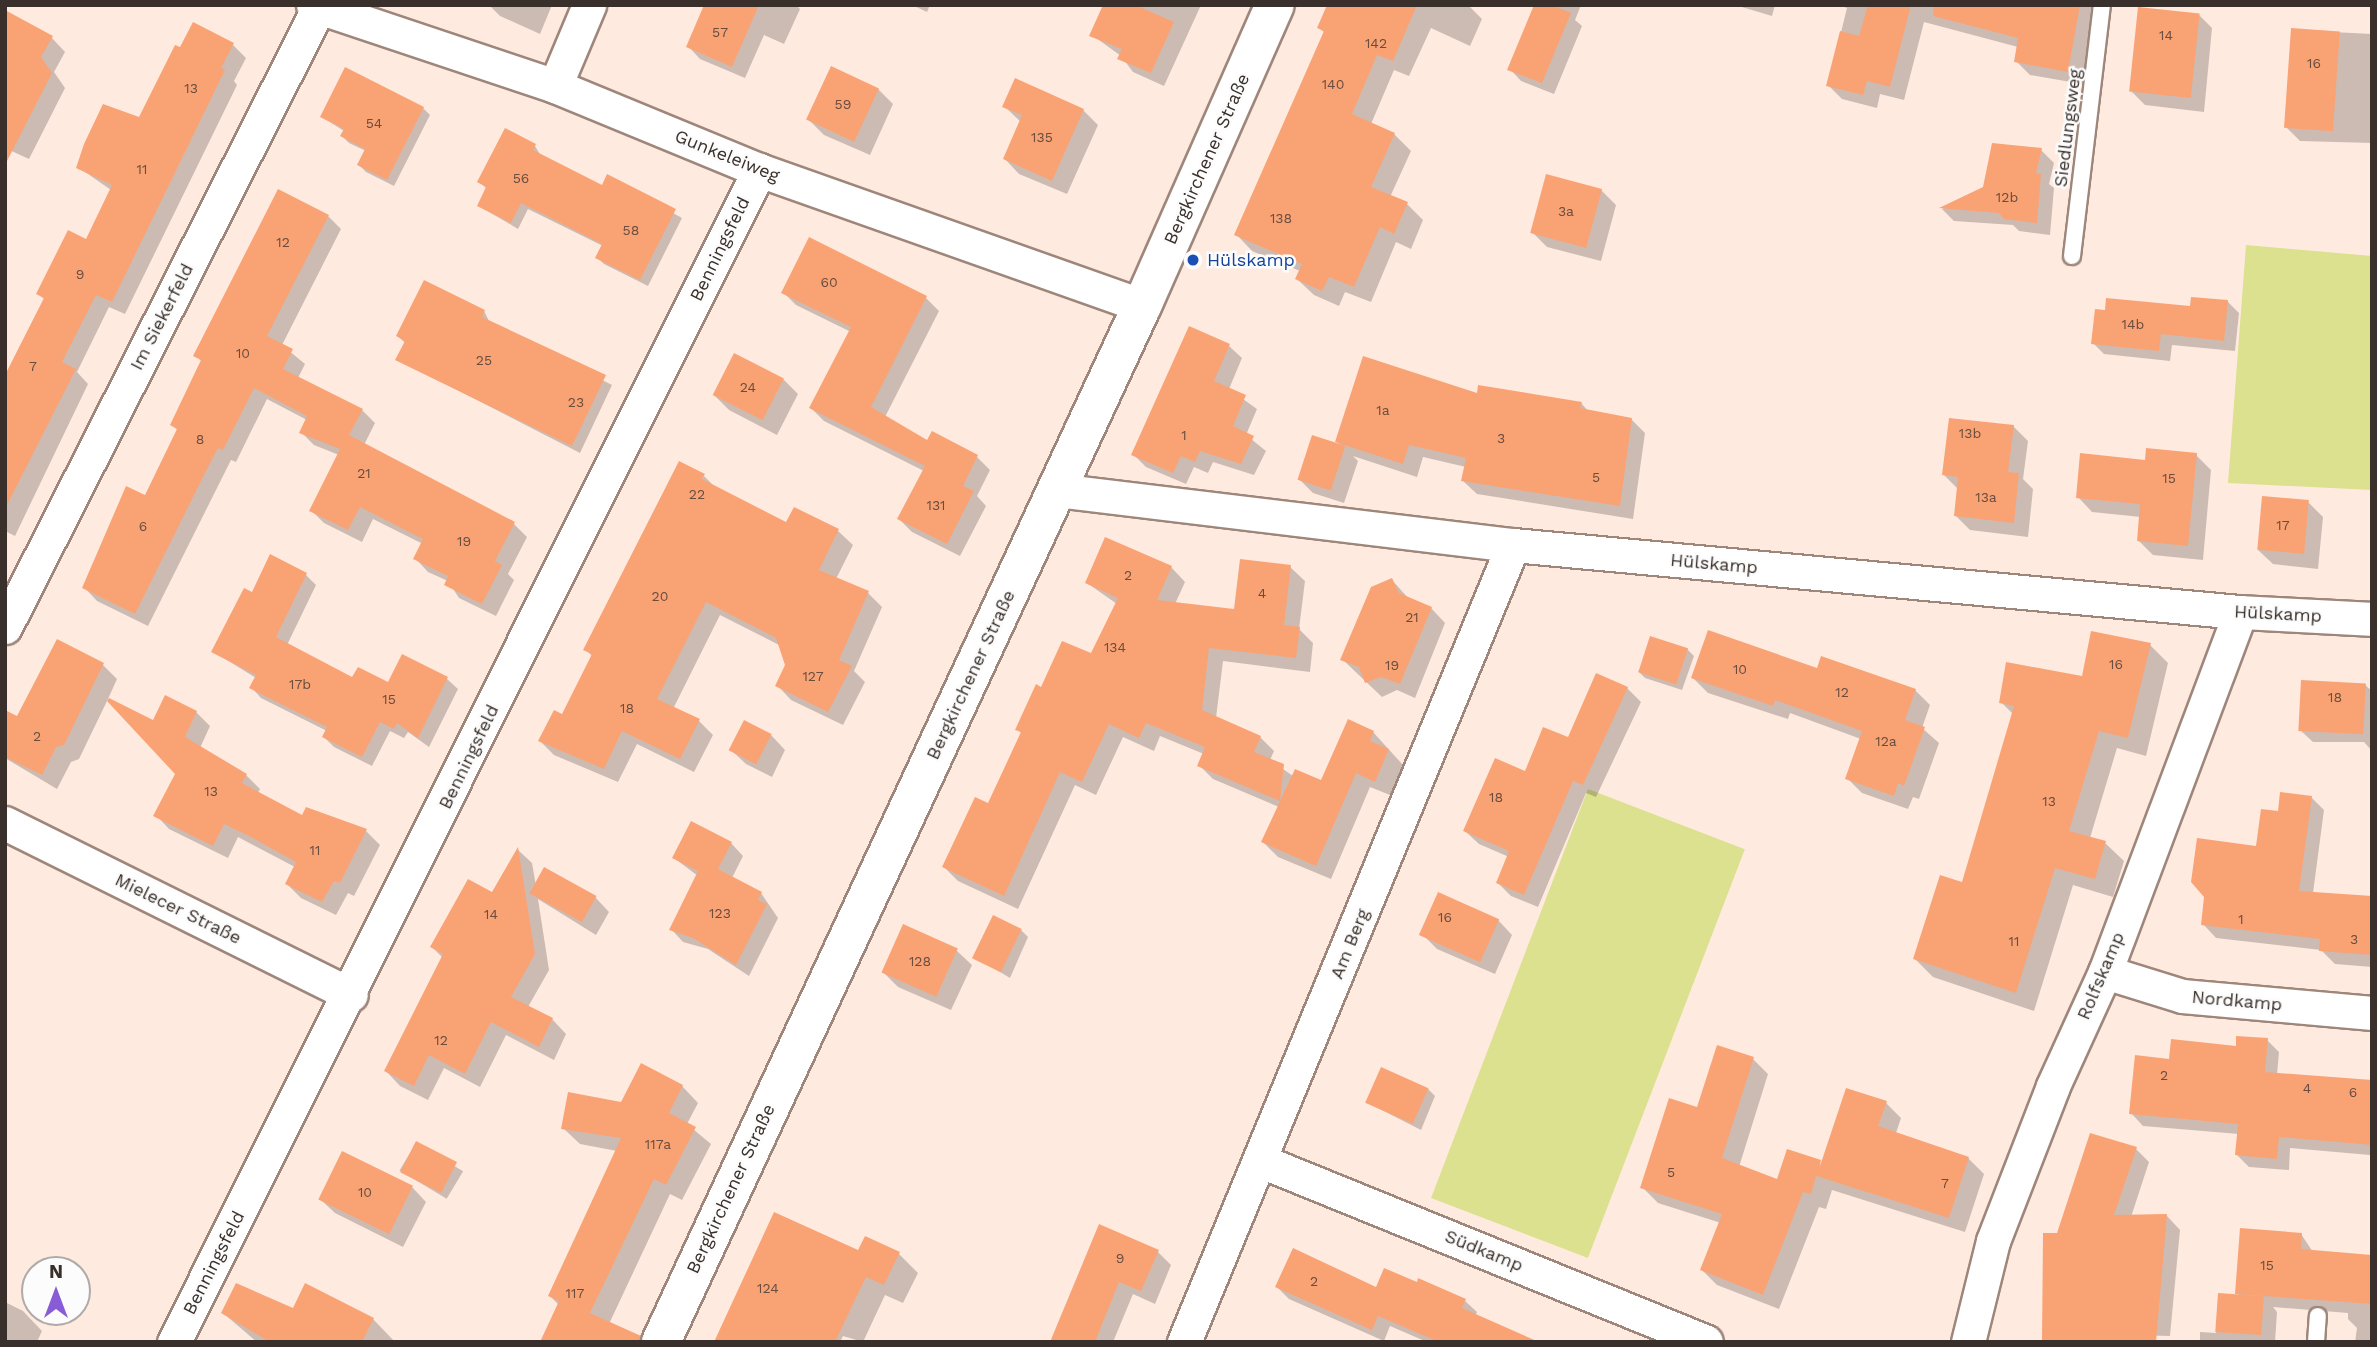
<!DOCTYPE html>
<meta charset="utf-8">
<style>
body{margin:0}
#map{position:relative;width:2377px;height:1347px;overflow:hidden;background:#ffeae0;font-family:"Work Sans",sans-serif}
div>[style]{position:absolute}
.green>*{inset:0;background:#dbe18e;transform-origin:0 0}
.shadow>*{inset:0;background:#0003;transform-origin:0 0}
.building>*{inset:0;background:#f9a375;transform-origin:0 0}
.roads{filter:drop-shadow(2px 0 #9e867a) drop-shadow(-2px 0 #9e867a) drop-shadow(0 2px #9e867a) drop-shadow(0 -2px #9e867a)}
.service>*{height:16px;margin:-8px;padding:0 8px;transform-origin:8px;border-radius:8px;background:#fff}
.minor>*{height:33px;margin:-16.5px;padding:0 16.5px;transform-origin:16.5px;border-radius:16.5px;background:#fff}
.tertiary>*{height:38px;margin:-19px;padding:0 19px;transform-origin:19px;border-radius:19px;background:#fff}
.dots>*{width:19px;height:19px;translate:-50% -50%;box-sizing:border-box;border:4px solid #fcfcfc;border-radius:50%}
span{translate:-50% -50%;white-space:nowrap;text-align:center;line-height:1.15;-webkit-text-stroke:5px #fcfcfc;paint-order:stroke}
.number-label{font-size:14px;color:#6a4d3e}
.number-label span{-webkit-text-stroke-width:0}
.street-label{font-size:18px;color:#3a302b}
.transit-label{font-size:18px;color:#164399}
.left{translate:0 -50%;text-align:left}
.frame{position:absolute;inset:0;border:7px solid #3a302b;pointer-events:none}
.north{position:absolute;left:21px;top:1256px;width:70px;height:70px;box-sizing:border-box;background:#fcfcfc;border:2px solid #aeaaa8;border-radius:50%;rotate:0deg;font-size:19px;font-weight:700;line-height:28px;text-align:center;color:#3a302b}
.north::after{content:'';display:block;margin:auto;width:24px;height:32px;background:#875cd6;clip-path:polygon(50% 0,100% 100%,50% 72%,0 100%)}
</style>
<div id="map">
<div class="green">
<div style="clip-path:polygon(2246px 245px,2372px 256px,2372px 490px,2228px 483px)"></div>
<div style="left:1588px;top:789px;width:168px;height:438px;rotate:21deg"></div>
</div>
<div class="shadow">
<div style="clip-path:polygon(489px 5px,552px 5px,540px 34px,500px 16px)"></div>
<div style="clip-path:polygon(706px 5px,796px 5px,800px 9px,784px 44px,764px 35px,745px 78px,700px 59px,688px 46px)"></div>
<div style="clip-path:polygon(912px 5px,930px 5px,927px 12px)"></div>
<div style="clip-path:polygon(1105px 5px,1201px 5px,1164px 86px,1133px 72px,1121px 56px,1092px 35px)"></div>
<div style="clip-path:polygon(1329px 5px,1468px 5px,1482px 19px,1470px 46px,1431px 28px,1409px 76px,1394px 70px,1371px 124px,1394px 134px,1411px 151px,1390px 197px,1407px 204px,1423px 220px,1411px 249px,1396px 242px,1371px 302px,1345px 292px,1339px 306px,1314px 295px,1297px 279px,1300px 271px,1252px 251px,1236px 234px,1325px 33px,1319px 28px)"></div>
<div style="clip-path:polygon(1536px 5px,1581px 5px,1575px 20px,1582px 26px,1554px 94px,1521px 81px,1510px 69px)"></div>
<div style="clip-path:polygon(1735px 5px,1775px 5px,1772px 16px)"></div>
<div style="clip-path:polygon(1839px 5px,2095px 5px,2082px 84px,2030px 75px,2016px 61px,2018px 47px,1924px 22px,1904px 100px,1880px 94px,1877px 108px,1842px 99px,1828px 85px,1847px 8px)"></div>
<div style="clip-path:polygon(5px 12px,52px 38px,65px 52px,54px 72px,65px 88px,29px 159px,5px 148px)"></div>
<div style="clip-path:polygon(2199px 15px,2212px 28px,2204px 112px,2145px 105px,2132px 92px)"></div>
<div style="clip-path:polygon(2293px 30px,2372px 34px,2372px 143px,2300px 141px,2287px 128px)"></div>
<div style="clip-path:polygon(233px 45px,246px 58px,234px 81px,237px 85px,125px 314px,109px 307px,77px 372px,88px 384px,15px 536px,5px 531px,5px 379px,45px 300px,39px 294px,86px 241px,111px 190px,78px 167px,140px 119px,181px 50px)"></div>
<div style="clip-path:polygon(878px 89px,893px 104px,870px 155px,824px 135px,809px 120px)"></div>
<div style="clip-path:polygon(1004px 106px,1083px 110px,1098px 125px,1067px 194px,1019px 174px,1005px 159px,1021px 122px)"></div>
<div style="clip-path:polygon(423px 108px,430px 115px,394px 186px,366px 172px,359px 165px,366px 151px,349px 143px,342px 136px,344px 131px,322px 117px)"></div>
<div style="clip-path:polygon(505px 130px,535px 146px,541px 156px,602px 187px,608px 177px,682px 218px,648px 286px,604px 264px,597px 257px,603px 246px,528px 209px,518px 229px,479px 206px,487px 189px,480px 182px)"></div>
<div style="clip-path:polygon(2041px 150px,2054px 163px,2049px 184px,2054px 188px,2050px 235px,2019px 231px,2013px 225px,1954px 221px,1942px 209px,1985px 188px)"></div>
<div style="clip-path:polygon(1601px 190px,1616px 205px,1601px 261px,1547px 247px,1532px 232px)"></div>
<div style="clip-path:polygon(328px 216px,341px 229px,282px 345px,305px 364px,298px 378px,362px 410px,375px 423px,364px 445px,514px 524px,527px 537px,508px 574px,514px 580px,496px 616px,459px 598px,448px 581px,428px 572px,415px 558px,423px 544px,373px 519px,362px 542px,324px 523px,311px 510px,339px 455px,314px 445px,301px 432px,307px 420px,267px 399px,236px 462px,231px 460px,148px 626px,97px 601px,84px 587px,146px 498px,178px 431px,172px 424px,202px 362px,196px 355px)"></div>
<div style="clip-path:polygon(783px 292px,926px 298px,939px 311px,885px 417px,928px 443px,932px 434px,977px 457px,990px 470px,977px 496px,986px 506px,960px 556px,912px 532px,899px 519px,924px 471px,824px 421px,811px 408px,851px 332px,796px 305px)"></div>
<div style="clip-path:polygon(2228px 302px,2239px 313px,2235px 351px,2172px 345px,2170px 361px,2104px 354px,2093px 343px,2191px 308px)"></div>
<div style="clip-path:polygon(484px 311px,490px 323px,612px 385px,580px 453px,397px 359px,405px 343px,398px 336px)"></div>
<div style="clip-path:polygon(1229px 346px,1242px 358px,1229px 389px,1257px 409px,1246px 435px,1266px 451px,1254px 475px,1213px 462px,1208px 473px,1194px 467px,1186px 484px,1146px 467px,1133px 454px)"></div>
<div style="clip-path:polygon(783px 379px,798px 394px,777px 435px,729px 410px,714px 395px)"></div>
<div style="clip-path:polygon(1478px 396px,1581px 403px,1589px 412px,1631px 419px,1645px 433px,1633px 519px,1477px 494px,1463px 481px,1466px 467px,1423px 457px,1417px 477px,1353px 456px,1358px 461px,1344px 503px,1313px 493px,1300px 480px,1342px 447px,1337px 442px)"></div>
<div style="clip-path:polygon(2013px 426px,2028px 441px,2023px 479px,2033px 489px,2028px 537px,1970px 530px,1955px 515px,1958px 489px,1944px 475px)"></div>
<div style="clip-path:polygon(2196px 455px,2211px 470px,2203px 560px,2153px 555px,2139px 541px,2141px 517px,2092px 512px,2078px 497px,2146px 462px)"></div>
<div style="clip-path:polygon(704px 476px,717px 489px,787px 525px,795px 509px,838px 531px,853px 545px,836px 579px,868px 593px,882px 607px,854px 671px,865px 682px,843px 725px,791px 700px,777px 685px,787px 665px,781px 646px,720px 615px,673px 709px,699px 721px,713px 735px,694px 772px,637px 744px,618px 782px,554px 755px,540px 741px,563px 717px,593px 657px,585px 649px)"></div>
<div style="clip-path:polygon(2308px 502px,2323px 517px,2318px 569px,2273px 564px,2258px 550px)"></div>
<div style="clip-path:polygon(1171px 567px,1185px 582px,1175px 604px,1236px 611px,1290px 567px,1305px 581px,1299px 629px,1313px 643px,1310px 672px,1223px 661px,1216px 718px,1260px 737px,1274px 751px,1270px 760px,1293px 776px,1322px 782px,1373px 732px,1403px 765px,1390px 795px,1370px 787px,1331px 879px,1278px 857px,1263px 842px,1279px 807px,1213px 779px,1199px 765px,1204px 754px,1160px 736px,1154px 751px,1123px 737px,1096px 795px,1075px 785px,1018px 909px,958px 881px,944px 867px,989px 805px,1022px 734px,1017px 729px,1042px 689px,1092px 656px,1117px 604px,1087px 583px)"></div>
<div style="clip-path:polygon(306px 575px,316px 585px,287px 645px,353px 679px,388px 684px,402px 656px,447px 679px,458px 689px,429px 747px,408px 732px,404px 738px,390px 731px,372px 766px,334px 747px,324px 737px,327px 731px,261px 698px,251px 687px,256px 678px,214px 652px,252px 594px)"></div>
<div style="clip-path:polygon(1392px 580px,1409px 599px,1431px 608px,1445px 623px,1415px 698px,1397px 690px,1382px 697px,1342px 659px)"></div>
<div style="clip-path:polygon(2150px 645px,2168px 663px,2146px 756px,2117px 748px,2090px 838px,2105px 843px,2124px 861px,2113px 897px,2073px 885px,2034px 1011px,1933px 977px,1915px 959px,1963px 884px,2013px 714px,2001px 702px,2083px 678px)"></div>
<div style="clip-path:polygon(1687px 649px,1694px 656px,1682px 690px,1645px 678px,1638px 671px)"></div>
<div style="clip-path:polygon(103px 665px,117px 679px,108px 699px,153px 722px,166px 697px,196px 712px,210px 726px,200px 748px,246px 775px,260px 789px,258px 793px,302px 817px,366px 831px,380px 845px,354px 896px,348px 893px,336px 915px,301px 898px,287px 884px,295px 867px,238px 837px,228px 858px,169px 829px,156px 815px,177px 774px,108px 699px,79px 759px,71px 762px,57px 789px,5px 758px,5px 743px)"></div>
<div style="clip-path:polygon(1818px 670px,1915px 690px,1930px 705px,1922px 728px,1939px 743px,1919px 799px,1913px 797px,1908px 809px,1862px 793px,1847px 778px,1861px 739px,1790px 713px,1788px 719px,1708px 693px,1693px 678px)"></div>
<div style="clip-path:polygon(2365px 685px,2372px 691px,2372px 751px,2364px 742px,2313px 742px,2300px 730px)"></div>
<div style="clip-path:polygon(1627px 688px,1641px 702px,1596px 797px,1586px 793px,1538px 907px,1511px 896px,1498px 883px,1509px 857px,1479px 844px,1465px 831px)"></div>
<div style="clip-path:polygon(771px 735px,785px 750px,772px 777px,746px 764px,731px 750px)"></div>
<div style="clip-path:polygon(2311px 797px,2324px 810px,2313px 893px,2370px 898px,2372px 883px,2372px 967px,2335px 964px,2321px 950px,2216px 938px,2203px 924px,2279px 812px)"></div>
<div style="clip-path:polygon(731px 843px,743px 856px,732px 878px,761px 893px,778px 918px,749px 976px,708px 949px,683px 942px,671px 929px,698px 876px,674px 858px)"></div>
<div style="clip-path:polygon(518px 850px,532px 863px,536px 886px,595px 897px,609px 912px,596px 935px,538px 899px,549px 970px,528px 1007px,552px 1019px,566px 1034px,554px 1060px,506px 1035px,480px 1087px,444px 1068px,428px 1100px,400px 1086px,386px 1071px,443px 958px,432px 947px,493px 895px)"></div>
<div style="clip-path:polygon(1498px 920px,1512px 935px,1495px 974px,1437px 949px,1422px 934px)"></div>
<div style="clip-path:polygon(1021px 930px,1028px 937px,1010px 978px,975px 957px)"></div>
<div style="clip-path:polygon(957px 951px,972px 965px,951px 1010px,898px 987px,883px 972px)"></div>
<div style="clip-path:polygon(2267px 1040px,2279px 1052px,2277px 1075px,2372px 1082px,2372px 1176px,2370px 1155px,2290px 1148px,2289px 1170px,2249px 1167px,2237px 1155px,2239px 1134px,2143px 1126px,2131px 1113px,2171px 1061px)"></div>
<div style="clip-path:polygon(1753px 1059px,1768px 1074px,1739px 1167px,1778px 1182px,1822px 1164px,1886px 1103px,1901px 1118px,1896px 1133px,1968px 1158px,1984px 1174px,1965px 1232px,1832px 1190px,1826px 1209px,1819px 1207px,1779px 1309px,1717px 1285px,1702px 1270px,1721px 1223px,1658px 1203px,1642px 1187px,1698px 1109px)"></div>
<div style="clip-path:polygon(682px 1086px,698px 1103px,687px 1124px,711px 1144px,682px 1200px,670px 1194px,609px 1324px,559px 1305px,550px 1296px,617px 1151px,580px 1144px,563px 1128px,622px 1104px)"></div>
<div style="clip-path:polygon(1428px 1089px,1435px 1096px,1421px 1130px,1368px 1103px)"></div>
<div style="left:416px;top:1143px;width:55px;height:32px;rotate:31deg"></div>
<div style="clip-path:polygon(2136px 1149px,2149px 1162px,2131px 1217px,2167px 1216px,2180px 1230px,2170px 1336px,2134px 1335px,2058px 1235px)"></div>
<div style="clip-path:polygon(412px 1187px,426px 1202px,403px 1247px,335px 1213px,320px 1199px)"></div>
<div style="clip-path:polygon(1100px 1227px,1158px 1252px,1171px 1265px,1155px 1304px,1133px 1294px,1113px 1342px,1052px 1342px)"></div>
<div style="clip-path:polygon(2301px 1234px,2313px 1252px,2372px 1257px,2372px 1342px,2355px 1342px,2357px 1328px,2348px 1319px,2348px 1313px,2273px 1307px,2277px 1312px,2275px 1342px,2200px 1342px,2200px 1332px,2216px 1333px,2219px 1294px,2240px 1296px,2237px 1293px)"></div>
<div style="clip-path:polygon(859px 1253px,899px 1254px,918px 1273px,903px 1303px,885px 1295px,863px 1342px,843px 1336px,840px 1342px,716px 1342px)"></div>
<div style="clip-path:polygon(306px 1286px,373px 1319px,395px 1342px,257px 1342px,223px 1313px,294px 1310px)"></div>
<div style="clip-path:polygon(1277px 1287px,1377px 1289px,1465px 1301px,1477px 1312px,1475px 1317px,1516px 1342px,1427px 1342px,1390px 1326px,1384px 1341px,1289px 1299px)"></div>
<div style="clip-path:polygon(5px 1302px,23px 1311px,42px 1331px,37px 1342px,5px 1342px)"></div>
</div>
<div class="building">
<div style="clip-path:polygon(704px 5px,759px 5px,732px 67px,686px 47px)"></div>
<div style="clip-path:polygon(1103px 5px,1135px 5px,1174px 22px,1151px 73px,1117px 59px,1122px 49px,1089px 36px)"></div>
<div style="clip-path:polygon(1327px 5px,1417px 5px,1393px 61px,1377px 55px,1352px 114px,1395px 133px,1371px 187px,1408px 202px,1394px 234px,1380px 227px,1354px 287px,1329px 277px,1322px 291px,1295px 279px,1302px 264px,1234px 235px,1324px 31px,1317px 28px)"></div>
<div style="clip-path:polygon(1534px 5px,1551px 5px,1571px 13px,1542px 83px,1507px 70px)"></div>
<div style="clip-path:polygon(1868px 5px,1911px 5px,1890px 87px,1867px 81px,1863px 95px,1826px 86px,1840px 31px,1859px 36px)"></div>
<div style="clip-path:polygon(1934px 5px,2080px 5px,2068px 72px,2014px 62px,2018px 38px,1933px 16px)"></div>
<div style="left:2138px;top:7px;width:62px;height:85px;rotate:6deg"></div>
<div style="clip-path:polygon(5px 10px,53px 36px,41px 57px,52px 73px,5px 165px)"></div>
<div style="clip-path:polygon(193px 22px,234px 43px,221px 68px,225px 70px,112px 302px,96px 295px,62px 362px,76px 369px,5px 509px,5px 375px,44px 298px,36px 294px,68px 230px,86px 239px,112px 185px,76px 168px,84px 144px,103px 104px,139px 117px,175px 45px,180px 47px)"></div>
<div style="left:2291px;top:28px;width:49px;height:100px;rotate:4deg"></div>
<div style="left:831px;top:66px;width:53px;height:59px;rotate:25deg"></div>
<div style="clip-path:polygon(345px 67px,424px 107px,387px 180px,357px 165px,365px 149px,340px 136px,344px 129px,320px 117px)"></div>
<div style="clip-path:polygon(1015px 78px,1084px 109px,1052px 181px,1003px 159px,1022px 115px,1002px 107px)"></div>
<div style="clip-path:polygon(505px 128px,536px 144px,533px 150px,602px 185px,607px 174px,676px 209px,640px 280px,595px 258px,602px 244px,521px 203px,511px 223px,477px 206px,486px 187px,477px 182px)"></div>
<div style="clip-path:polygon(1992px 143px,2042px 148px,2036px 173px,2041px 174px,2037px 223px,2004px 219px,1999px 213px,1939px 208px,1983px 187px)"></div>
<div style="left:1546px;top:174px;width:58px;height:61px;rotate:15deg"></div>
<div style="clip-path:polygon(278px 189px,329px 215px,267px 336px,293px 349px,283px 369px,363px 409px,349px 435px,515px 522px,495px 561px,502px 565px,482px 604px,444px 585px,448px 576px,413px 559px,423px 539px,360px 507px,348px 530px,309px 511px,340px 449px,299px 433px,307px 416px,254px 388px,223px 450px,218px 448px,204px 475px,135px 614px,82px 588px,126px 486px,145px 495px,177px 429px,170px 425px,201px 360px,193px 356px)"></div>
<div style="clip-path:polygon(809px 237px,927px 296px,871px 407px,927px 440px,932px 431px,978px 455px,963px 486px,974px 491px,947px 544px,897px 519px,925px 466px,809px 408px,851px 327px,781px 293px)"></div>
<div style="clip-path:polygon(424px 280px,485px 310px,482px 317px,606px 375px,572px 446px,395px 360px,405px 341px,396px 336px)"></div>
<div style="clip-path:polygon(2191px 297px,2228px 300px,2224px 341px,2161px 334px,2159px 351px,2091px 344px,2095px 309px,2105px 310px,2106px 298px,2190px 306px)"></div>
<div style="clip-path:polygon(1189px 326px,1230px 344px,1214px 381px,1246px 395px,1233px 426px,1254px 436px,1241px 464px,1200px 451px,1195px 462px,1181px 456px,1173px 473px,1131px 455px)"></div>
<div style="left:734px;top:353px;width:56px;height:47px;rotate:27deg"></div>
<div style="clip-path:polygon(1363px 356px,1477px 393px,1478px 385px,1582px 402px,1580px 408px,1632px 418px,1620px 506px,1461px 481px,1466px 458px,1409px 445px,1403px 464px,1335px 442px)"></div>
<div style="clip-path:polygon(1949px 418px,2014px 425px,2008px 472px,2019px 473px,2014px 523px,1954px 516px,1958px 477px,1942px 475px)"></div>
<div style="left:1312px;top:435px;width:35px;height:47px;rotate:18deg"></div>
<div style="clip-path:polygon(2146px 448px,2197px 453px,2188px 546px,2137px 541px,2140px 504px,2076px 498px,2080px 453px,2145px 460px)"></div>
<div style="clip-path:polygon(679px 461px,705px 474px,702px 479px,786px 522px,794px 507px,839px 529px,819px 570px,869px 591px,839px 660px,852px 666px,828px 712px,775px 686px,785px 665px,776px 638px,706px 602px,657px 699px,700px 719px,680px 759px,622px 731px,604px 769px,538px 741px,554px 710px,562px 714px,592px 654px,583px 650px)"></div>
<div style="left:2262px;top:496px;width:47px;height:54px;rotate:5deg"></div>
<div style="clip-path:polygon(1105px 537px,1172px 566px,1157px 600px,1234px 609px,1240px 559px,1291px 565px,1284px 625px,1300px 627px,1296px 658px,1209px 648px,1202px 710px,1261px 736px,1254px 752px,1284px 764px,1280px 801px,1197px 766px,1205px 747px,1146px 723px,1139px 738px,1109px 724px,1082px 782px,1060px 772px,1004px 896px,942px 867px,975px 797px,988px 803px,1021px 732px,1015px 730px,1036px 684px,1041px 687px,1062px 641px,1091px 653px,1118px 598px,1085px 583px)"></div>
<div style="clip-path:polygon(270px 554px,307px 573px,276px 637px,352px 677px,358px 667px,388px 682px,402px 654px,448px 677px,418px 738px,397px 723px,394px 729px,380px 722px,362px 757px,322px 737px,327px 727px,249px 688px,256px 675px,211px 652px,244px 588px,252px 592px)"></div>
<div style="clip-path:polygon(1392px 578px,1399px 593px,1432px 607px,1400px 684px,1381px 677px,1365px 683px,1359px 667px,1340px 660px,1371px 587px)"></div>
<div style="clip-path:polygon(1708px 630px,1817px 668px,1821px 656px,1916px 689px,1905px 720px,1925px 727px,1904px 786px,1898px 783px,1894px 796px,1845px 779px,1862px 731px,1775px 700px,1773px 706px,1691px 678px)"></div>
<div style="clip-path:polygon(2091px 631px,2151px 643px,2128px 738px,2099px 731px,2069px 831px,2106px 841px,2095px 879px,2055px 868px,2016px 993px,1913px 959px,1940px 875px,1962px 882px,2014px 706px,1999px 703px,2006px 662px,2082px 676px)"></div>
<div style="left:1650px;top:636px;width:40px;height:38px;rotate:18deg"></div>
<div style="clip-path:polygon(57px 639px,104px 663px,64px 745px,56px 747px,42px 775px,5px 757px,5px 710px,17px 716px)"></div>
<div style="clip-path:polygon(1596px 673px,1628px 687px,1583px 785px,1573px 781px,1524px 895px,1496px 883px,1509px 851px,1463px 831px,1495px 758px,1525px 771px,1543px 727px,1568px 737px)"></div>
<div style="left:2301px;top:680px;width:65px;height:51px;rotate:3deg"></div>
<div style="clip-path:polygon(165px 695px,197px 711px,185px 737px,247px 774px,242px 783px,302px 815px,306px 807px,367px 829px,340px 883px,334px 881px,322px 902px,285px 884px,296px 862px,251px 837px,224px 824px,213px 846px,153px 816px,175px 774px,107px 701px,109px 698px,153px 720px)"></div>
<div style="clip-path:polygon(1348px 719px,1374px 731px,1370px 741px,1389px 749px,1375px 782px,1356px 773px,1316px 866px,1261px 842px,1295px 769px,1321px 780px)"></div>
<div style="left:744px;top:720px;width:31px;height:34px;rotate:27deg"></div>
<div style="clip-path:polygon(2280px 792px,2312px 796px,2299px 891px,2372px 896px,2372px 955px,2319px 951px,2320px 939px,2201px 925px,2204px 897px,2191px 882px,2197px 838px,2256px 846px,2261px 809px,2278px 811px)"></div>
<div style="clip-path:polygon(691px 821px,732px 842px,718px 869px,762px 892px,758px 900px,767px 904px,736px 965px,693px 938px,669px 930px,698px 871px,672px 858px)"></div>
<div style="clip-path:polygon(518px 847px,535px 954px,511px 997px,553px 1018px,539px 1047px,491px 1022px,465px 1074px,429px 1055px,414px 1086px,384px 1071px,443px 954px,430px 947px,468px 879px,492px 892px)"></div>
<div style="left:544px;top:867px;width:60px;height:30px;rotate:29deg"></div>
<div style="left:1438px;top:892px;width:67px;height:47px;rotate:24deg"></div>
<div style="left:993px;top:915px;width:32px;height:48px;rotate:26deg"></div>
<div style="left:903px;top:924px;width:60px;height:53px;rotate:24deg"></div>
<div style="clip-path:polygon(2236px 1036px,2268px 1038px,2265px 1072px,2372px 1080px,2372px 1145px,2279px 1137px,2277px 1159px,2235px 1155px,2238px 1124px,2129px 1114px,2135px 1055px,2169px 1059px,2171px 1039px,2236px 1046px)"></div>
<div style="clip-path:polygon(1717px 1045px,1754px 1057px,1722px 1158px,1777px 1179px,1787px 1149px,1821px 1160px,1819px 1169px,1846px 1088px,1887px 1101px,1878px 1126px,1969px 1157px,1949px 1218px,1816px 1176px,1811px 1194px,1803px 1192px,1763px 1295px,1700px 1270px,1722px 1214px,1640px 1188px,1669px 1098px,1697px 1107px)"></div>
<div style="clip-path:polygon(641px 1063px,683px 1085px,669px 1113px,696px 1127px,666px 1185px,654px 1179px,590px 1313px,641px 1336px,640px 1342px,540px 1342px,559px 1301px,548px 1296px,621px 1138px,561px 1129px,568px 1092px,621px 1102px)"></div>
<div style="left:1381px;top:1067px;width:52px;height:39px;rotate:24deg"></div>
<div style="clip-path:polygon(2090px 1133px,2137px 1147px,2114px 1215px,2167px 1214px,2156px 1342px,2042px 1342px,2043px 1233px,2057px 1233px)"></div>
<div style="left:416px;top:1141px;width:46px;height:35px;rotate:27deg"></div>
<div style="left:342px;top:1151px;width:79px;height:54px;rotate:26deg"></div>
<div style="clip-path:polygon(774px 1212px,858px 1250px,865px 1236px,900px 1252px,884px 1285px,866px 1277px,835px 1342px,714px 1342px)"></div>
<div style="clip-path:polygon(1099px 1224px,1159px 1250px,1141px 1291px,1119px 1282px,1095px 1342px,1050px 1342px)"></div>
<div style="clip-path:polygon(2240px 1228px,2302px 1233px,2301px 1249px,2372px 1255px,2372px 1304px,2235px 1294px)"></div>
<div style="clip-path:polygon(1293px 1248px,1376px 1287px,1384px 1268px,1417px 1282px,1418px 1278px,1466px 1299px,1462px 1308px,1539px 1342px,1439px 1342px,1378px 1316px,1372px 1330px,1275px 1287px)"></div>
<div style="clip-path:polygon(236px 1283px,293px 1308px,305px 1283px,374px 1318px,362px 1342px,270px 1342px,221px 1313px)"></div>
<div style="left:2218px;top:1293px;width:46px;height:39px;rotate:4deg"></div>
</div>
<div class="roads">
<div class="service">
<div style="left:2072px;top:256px;width:253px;rotate:-83.2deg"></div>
<div style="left:2316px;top:1342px;width:26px;rotate:-86deg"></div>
</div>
<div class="minor">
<div style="left:313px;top:5px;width:255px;rotate:18.5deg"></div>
<div style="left:555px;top:86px;width:221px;rotate:22.4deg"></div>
<div style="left:759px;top:170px;width:406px;rotate:19.5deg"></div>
<div style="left:555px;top:86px;width:88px;rotate:-67.2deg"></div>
<div style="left:1057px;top:490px;width:459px;rotate:6.9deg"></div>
<div style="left:1513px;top:545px;width:730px;rotate:5.27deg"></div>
<div style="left:2240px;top:612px;width:132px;rotate:3deg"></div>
<div style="left:5px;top:627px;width:695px;rotate:-63.14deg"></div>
<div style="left:5px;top:823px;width:386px;rotate:26.4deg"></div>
<div style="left:2105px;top:972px;width:81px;rotate:17.3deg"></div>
<div style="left:2182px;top:996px;width:191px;rotate:5.1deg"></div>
<div style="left:1261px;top:1161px;width:480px;rotate:22.1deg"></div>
<div style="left:174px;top:1342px;width:1310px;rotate:-63.47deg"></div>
<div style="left:1184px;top:1342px;width:862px;rotate:-67.57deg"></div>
<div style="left:1968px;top:1342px;width:104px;rotate:-76.1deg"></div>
<div style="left:1993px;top:1241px;width:166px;rotate:-68.8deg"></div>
<div style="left:2053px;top:1086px;width:125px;rotate:-65.5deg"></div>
<div style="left:2105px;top:972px;width:384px;rotate:-69.4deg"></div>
</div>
<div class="tertiary">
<div style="left:661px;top:1342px;width:1142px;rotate:-65.1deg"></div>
<div style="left:1142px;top:306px;width:329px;rotate:-66.2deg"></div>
</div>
</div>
<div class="dots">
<div style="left:1193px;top:260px;background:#1a4fb4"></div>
</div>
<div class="number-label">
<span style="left:720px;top:32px">57</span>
<span style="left:2166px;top:35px">14</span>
<span style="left:1376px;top:43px">142</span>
<span style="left:2314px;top:63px">16</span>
<span style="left:1333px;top:84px">140</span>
<span style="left:191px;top:88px">13</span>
<span style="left:843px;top:104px">59</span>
<span style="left:374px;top:123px">54</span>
<span style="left:1042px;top:137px">135</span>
<span style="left:142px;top:169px">11</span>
<span style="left:521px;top:178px">56</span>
<span style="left:2007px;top:197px">12b</span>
<span style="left:1566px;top:211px">3a</span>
<span style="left:1281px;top:218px">138</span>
<span style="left:631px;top:230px">58</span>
<span style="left:283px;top:242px">12</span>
<span style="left:80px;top:274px">9</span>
<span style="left:829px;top:282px">60</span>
<span style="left:2133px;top:324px">14b</span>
<span style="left:243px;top:353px">10</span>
<span style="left:484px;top:360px">25</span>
<span style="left:33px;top:366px">7</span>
<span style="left:748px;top:387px">24</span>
<span style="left:576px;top:402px">23</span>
<span style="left:1383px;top:410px">1a</span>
<span style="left:1970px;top:433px">13b</span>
<span style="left:1184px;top:435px">1</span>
<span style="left:1501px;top:438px">3</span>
<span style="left:200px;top:439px">8</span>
<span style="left:364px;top:473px">21</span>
<span style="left:1596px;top:477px">5</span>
<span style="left:2169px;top:478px">15</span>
<span style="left:697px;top:494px">22</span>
<span style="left:1986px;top:497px">13a</span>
<span style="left:936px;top:505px">131</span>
<span style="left:2283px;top:525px">17</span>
<span style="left:143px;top:526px">6</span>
<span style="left:464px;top:541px">19</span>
<span style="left:1128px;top:575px">2</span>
<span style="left:1262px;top:593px">4</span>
<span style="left:660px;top:596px">20</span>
<span style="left:1412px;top:617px">21</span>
<span style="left:1115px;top:647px">134</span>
<span style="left:2116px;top:664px">16</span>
<span style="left:1392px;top:665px">19</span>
<span style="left:1740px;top:669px">10</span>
<span style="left:813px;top:676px">127</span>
<span style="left:300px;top:684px">17b</span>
<span style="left:1842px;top:692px">12</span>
<span style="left:2335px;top:697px">18</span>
<span style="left:389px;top:699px">15</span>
<span style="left:627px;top:708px">18</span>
<span style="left:37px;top:736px">2</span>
<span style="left:1886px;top:741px">12a</span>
<span style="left:211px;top:791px">13</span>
<span style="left:1496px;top:797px">18</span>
<span style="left:2049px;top:801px">13</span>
<span style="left:315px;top:850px">11</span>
<span style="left:720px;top:913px">123</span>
<span style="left:491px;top:914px">14</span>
<span style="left:1445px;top:917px">16</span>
<span style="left:2241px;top:919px">1</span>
<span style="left:2354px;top:939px">3</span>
<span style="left:2014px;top:941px">11</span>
<span style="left:920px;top:961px">128</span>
<span style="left:441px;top:1040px">12</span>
<span style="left:2164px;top:1075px">2</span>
<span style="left:2307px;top:1088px">4</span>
<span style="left:2353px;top:1092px">6</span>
<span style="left:658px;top:1144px">117a</span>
<span style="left:1671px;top:1172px">5</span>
<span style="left:1945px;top:1183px">7</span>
<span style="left:365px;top:1192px">10</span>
<span style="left:1120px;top:1258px">9</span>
<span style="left:2267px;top:1265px">15</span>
<span style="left:1314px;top:1281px">2</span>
<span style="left:768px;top:1288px">124</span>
<span style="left:575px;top:1293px">117</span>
</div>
<div class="street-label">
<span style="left:2068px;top:128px;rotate:-83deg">Siedlungsweg</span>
<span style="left:727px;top:156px;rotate:22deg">Gunkeleiweg</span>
<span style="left:1207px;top:159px;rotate:-66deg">Bergkirchener Straße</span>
<span style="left:720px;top:249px;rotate:-64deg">Benningsfeld</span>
<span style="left:162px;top:317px;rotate:-63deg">Im Siekerfeld</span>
<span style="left:1714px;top:564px;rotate:5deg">Hülskamp</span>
<span style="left:2278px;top:614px;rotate:3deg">Hülskamp</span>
<span style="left:971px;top:675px;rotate:-65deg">Bergkirchener Straße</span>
<span style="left:469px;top:757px;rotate:-64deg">Benningsfeld</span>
<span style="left:178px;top:909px;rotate:26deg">Mielecer Straße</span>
<span style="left:1350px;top:944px;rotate:-68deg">Am Berg</span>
<span style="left:2101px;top:976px;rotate:-67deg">Rolfskamp</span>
<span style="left:2237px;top:1001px;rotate:5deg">Nordkamp</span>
<span style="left:731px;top:1189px;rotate:-65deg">Bergkirchener Straße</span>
<span style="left:1484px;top:1251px;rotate:22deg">Südkamp</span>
<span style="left:214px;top:1263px;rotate:-63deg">Benningsfeld</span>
</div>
<div class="transit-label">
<span class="left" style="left:1207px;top:260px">Hülskamp</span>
</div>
<div class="frame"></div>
<div class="north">N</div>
</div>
